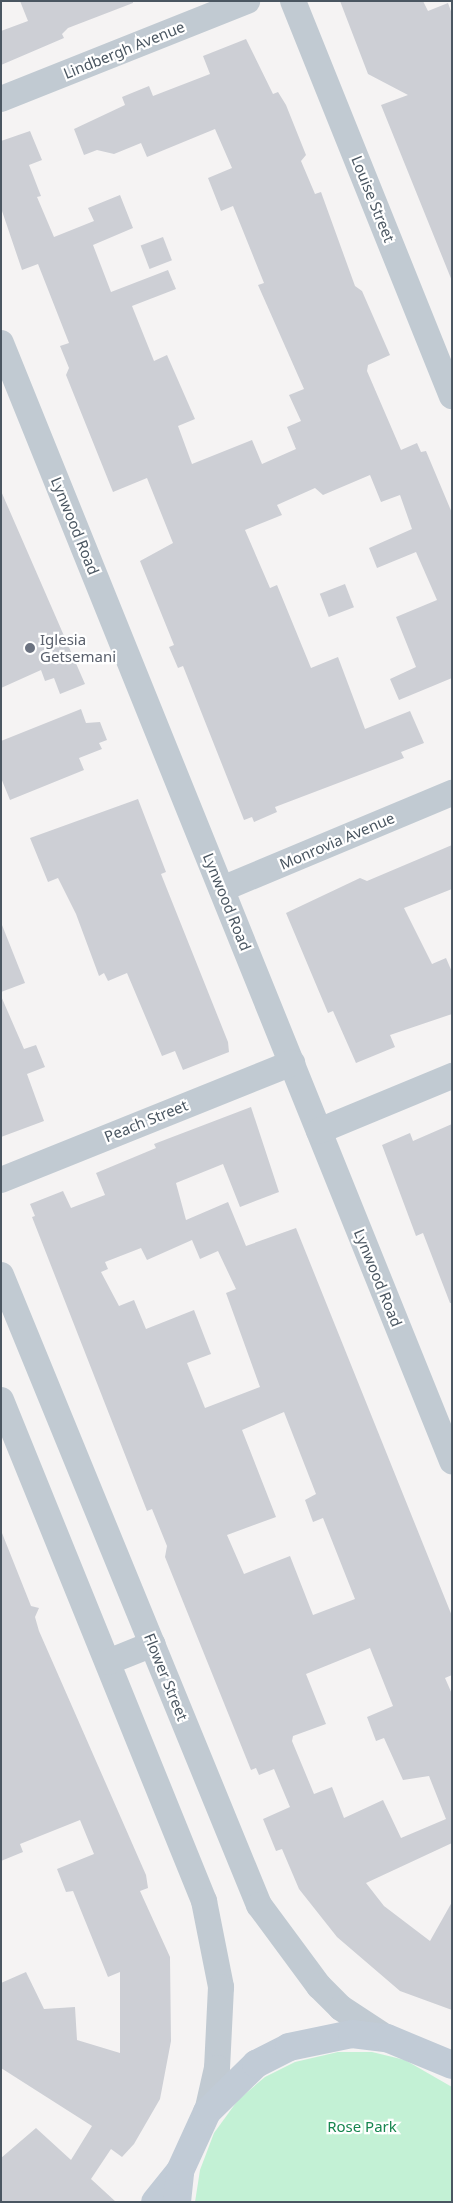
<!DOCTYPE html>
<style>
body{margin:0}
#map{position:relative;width:453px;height:2203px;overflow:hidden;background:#f5f3f3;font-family:"Noto Sans",sans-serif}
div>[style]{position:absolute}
.green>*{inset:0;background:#c3f1d5}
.building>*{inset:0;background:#cdcfd5;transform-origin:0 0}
.street>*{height:26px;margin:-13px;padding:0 13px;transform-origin:13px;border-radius:13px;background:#c1cad2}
.secondary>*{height:28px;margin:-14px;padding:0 14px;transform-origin:14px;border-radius:14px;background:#c1cbd6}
.dots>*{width:14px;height:14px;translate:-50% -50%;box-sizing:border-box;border:2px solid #fff;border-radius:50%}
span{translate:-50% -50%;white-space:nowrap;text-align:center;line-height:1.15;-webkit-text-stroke:4.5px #fff;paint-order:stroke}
.street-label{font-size:15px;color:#4a5661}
.worship-label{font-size:15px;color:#5b616d}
.left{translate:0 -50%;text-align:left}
.park-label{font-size:15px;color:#17864f}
.frame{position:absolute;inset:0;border:2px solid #4a5661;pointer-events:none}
</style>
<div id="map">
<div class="green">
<div style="clip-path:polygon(338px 2052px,372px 2052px,405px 2060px,452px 2087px,452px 2202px,195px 2202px,200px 2170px,214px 2133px,238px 2100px,265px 2077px,295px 2062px)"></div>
</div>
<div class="building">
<div style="clip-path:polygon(20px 1px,133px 1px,133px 3px,68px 28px,62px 34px,64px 38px,1px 65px,1px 31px,28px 21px)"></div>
<div style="clip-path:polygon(340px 1px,423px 1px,428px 11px,448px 3px,452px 14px,452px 281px,381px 105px,408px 95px,368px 74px)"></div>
<div style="clip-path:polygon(246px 39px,273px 94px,278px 92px,286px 105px,306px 155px,301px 161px,315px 194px,321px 192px,355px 286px,362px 291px,390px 355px,368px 365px,367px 371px,401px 450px,417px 443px,421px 452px,426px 451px,452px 513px,452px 678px,399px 700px,390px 679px,416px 667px,396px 617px,437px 600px,416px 552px,377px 568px,369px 548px,412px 529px,400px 495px,381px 502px,370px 475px,323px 495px,315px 488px,277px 505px,282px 515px,245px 530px,270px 588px,277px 585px,311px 668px,338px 657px,365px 729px,410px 711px,424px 743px,401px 752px,404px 758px,275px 807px,277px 812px,254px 822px,252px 817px,244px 820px,183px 666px,178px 668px,169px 647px,174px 645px,140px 561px,173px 543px,147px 478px,113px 492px,66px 375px,69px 368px,60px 346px,69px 343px,38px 264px,22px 270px,1px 208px,1px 141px,30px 131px,42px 160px,29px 165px,41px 196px,37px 197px,54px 237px,94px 221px,88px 208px,120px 195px,133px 228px,93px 245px,111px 292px,168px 270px,176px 289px,132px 306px,154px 361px,167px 355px,195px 419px,178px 426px,192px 464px,252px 440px,262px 464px,296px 449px,287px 427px,301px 421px,289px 395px,304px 389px,258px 285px,264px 283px,233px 206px,221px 211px,208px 178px,232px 168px,215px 129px,147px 157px,141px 143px,114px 154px,97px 150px,84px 155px,74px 129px,125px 105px,122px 97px,149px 86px,153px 96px,210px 74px,203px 56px)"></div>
<div style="left:163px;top:237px;width:25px;height:24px;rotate:69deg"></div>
<div style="clip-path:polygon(1px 491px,85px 684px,60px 694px,54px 678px,45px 681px,41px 670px,1px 688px)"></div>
<div style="left:345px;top:584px;width:25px;height:27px;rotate:69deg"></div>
<div style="clip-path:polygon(81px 709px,86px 723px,100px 722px,107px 740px,99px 743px,102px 749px,79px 758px,84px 770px,10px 800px,1px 778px,1px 741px)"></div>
<div style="clip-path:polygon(138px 799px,166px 872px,161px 874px,228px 1042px,229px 1052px,183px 1070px,175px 1051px,162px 1056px,127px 973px,108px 981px,104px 973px,99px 976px,76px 914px,58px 878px,48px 882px,30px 838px)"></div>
<div style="clip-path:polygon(452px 845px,452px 889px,404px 908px,432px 964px,446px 958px,452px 972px,452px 1014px,390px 1035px,395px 1047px,356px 1063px,333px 1011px,328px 1013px,286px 913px,360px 878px,367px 881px)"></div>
<div style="clip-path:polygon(2px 925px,25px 983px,1px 992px,1px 926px)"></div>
<div style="clip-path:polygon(1px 996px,24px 1049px,36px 1045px,45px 1067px,27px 1074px,44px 1121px,1px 1137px)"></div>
<div style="clip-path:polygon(evenodd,251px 1107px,279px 1192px,240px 1207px,223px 1164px,176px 1183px,186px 1220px,228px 1202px,246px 1246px,296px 1228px,452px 1616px,452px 1675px,445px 1678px,452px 1694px,452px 1843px,366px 1883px,384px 1906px,430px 1941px,452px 1902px,452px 2010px,400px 1991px,337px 1937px,299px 1889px,282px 1849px,276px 1851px,263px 1819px,290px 1807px,274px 1769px,259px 1775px,256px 1768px,251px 1770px,165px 1557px,167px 1546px,152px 1509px,147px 1511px,32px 1217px,35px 1216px,30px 1204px,63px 1191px,71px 1208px,105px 1195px,96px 1173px,156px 1148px,154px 1144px,251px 1107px,192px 1240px,200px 1259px,218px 1251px,236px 1289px,226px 1293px,260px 1387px,205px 1408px,187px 1363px,211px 1354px,194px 1310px,146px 1329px,134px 1300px,119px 1306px,101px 1272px,108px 1269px,105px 1262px,141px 1248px,147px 1260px,192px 1240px,251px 1107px,284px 1412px,316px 1494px,305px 1500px,313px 1522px,323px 1518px,355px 1599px,313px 1615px,290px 1556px,244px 1574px,227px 1535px,276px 1517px,242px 1430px,284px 1412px,251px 1107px,370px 1648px,393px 1706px,367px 1717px,376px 1741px,384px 1738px,403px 1780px,429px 1776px,446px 1819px,401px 1838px,383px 1800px,344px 1818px,332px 1787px,314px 1794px,292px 1741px,293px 1736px,326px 1724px,306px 1674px,370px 1648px)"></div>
<div style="clip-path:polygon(452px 1124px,452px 1303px,450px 1303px,423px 1233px,416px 1236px,382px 1145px,410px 1133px,413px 1141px)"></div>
<div style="clip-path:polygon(2px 1533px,31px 1606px,39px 1608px,35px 1617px,39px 1631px,146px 1875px,148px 1888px,140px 1891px,170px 1957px,171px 2041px,160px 2099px,134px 2144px,122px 2157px,111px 2149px,91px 2179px,116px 2202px,1px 2202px,1px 2158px,36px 2128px,71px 2160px,92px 2126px,1px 2068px,1px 1983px,26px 1972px,44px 2009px,75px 2007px,77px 2040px,120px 2053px,120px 1972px,108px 1977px,73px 1891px,66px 1892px,57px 1869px,94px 1854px,80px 1820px,20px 1844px,23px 1852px,1px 1861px)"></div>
</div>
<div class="street">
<div style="left:293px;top:1px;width:426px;rotate:68.1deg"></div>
<div style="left:1px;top:99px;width:265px;rotate:-21.7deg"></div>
<div style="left:1px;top:343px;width:1206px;rotate:68.03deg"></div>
<div style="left:222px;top:889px;width:249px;rotate:-22.7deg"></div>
<div style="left:319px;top:1131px;width:144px;rotate:-22.5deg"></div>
<div style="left:1px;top:1180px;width:314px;rotate:-21.9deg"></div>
<div style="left:1px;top:1275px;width:681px;rotate:67.73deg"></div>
<div style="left:259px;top:1905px;width:101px;rotate:53.5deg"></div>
<div style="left:319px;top:1986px;width:31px;rotate:45deg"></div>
<div style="left:341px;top:2008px;width:55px;rotate:33.1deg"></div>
<div style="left:1px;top:1400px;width:541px;rotate:67.94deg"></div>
<div style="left:204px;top:1901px;width:88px;rotate:78.8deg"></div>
<div style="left:221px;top:1987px;width:81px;rotate:92.8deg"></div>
<div style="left:217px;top:2068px;width:45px;rotate:102.8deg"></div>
<div style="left:108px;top:1662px;width:48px;rotate:-21.8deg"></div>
</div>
<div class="secondary">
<div style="left:155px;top:2202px;width:40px;rotate:-51deg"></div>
<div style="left:177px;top:2202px;width:31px;rotate:-84deg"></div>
<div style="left:180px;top:2171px;width:65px;rotate:-65.4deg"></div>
<div style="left:207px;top:2112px;width:69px;rotate:-44.4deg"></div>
<div style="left:256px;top:2064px;width:37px;rotate:-27deg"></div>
<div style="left:289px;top:2047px;width:64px;rotate:-11.7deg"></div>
<div style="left:352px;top:2034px;width:35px;rotate:7deg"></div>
<div style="left:387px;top:2038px;width:70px;rotate:22.6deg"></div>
</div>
<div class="dots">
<div style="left:30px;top:648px;background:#6b7280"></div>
</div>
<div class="street-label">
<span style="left:124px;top:50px;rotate:-22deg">Lindbergh Avenue</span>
<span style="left:373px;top:199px;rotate:68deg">Louise Street</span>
<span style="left:75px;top:526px;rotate:68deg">Lynwood Road</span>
<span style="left:337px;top:841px;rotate:-23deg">Monrovia Avenue</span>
<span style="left:227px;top:902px;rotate:68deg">Lynwood Road</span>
<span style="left:146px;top:1121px;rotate:-22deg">Peach Street</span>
<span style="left:378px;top:1278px;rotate:68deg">Lynwood Road</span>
<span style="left:166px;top:1677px;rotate:68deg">Flower Street</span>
</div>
<div class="worship-label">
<span class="left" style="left:40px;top:648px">Iglesia<br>Getsemani</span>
</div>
<div class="park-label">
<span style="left:362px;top:2127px">Rose Park</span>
</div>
<div class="frame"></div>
</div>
